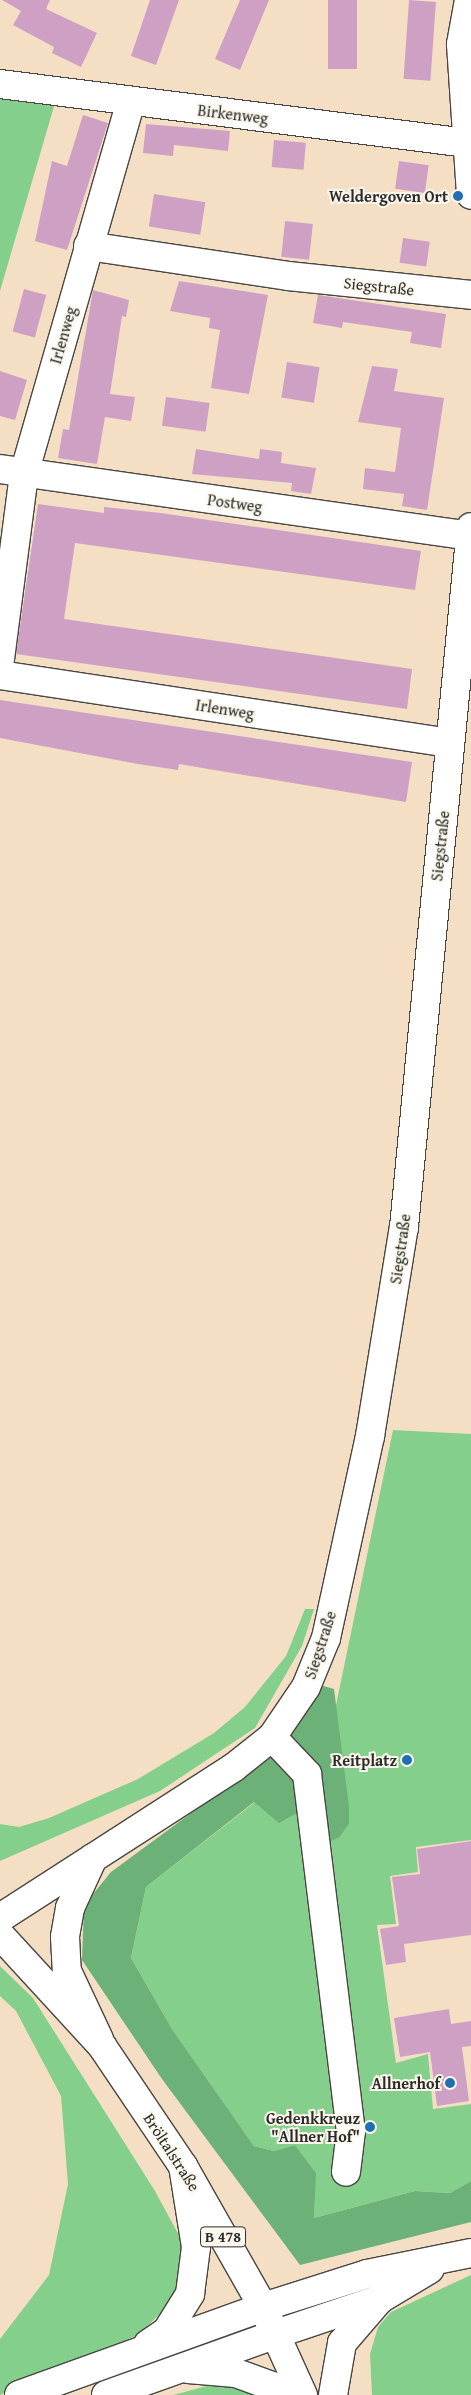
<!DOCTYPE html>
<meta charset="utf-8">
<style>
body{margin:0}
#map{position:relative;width:471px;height:2395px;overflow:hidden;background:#f5dfc4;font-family:"Gentium Book Plus",serif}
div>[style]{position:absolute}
.green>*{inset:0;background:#85cf8c}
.forest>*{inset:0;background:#6cb278}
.building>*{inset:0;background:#cea1c4;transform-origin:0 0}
.roads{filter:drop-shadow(1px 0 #494642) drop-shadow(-1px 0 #494642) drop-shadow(0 1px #494642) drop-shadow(0 -1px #494642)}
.minor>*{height:28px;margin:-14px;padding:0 14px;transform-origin:14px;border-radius:14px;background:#fff}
.major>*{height:28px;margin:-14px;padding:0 14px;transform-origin:14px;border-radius:14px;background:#fff}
.highway>*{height:28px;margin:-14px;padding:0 14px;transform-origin:14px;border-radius:14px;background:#fff}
.dots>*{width:14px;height:14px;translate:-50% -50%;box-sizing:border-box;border:2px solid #fbf7ec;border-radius:50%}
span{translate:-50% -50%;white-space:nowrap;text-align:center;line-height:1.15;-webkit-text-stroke:4px #fbf7ec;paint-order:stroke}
.shield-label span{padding:1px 4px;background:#fbf7ec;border:1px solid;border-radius:4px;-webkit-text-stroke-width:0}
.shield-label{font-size:15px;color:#2b2b2b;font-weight:700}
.street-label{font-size:16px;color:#2b2b2b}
.poi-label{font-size:16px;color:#2b2b2b;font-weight:700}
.right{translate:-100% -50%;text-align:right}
</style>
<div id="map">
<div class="green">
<div style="clip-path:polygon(0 95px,55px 103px,0 291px)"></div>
<div style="clip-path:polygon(393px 1430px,471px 1434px,471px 1840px,416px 1847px,418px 1872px,390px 1876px,396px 1924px,377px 1925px,396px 2063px,428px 2054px,433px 2109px,471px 2104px,471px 2181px,450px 2193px,415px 2191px,314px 2218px,315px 2172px,295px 2145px,274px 2151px,254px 2146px,172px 2029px,131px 1958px,146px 1887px,255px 1802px,313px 1792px,340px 1837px,349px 1824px,335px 1710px)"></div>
<div style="clip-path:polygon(305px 1609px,314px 1609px,302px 1646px,255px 1728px,160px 1791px,0 1861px,0 1824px,19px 1827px,49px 1818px,138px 1779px,214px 1733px,245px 1707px,286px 1656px)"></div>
<div style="clip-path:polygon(0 1966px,33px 1998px,155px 2191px,181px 2239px,182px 2277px,166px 2308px,138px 2335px,0 2395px,0 2339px,49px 2275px,68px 2184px,61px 2096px,16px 2011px,0 1996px)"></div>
<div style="clip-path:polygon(471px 2275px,471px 2395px,372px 2395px,370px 2354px,378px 2327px,391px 2312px)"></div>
<div style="clip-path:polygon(211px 2385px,238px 2386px,256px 2395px,173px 2395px)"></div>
</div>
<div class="forest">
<div style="clip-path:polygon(320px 1685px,334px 1689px,349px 1806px,349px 1824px,340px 1837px,331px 1841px,322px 1834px,313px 1793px,297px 1813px,279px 1823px,254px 1802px,146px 1887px,131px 1958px,172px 2029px,254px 2146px,274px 2151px,295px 2145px,316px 2173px,314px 2218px,415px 2191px,450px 2193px,471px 2181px,471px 2222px,300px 2265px,162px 2079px,82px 1960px,84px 1905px,111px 1872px,270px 1755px)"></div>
</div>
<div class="building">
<div style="clip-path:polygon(2px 0,50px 0,46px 9px,97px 33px,81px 67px,52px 53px,54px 47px,13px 25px,21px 11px)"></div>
<div style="clip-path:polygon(150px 0,179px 0,156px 65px,131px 56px)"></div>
<div style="clip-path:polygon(240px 0,269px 0,240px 70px,215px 59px)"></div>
<div style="left:328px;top:0;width:29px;height:69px"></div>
<div style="left:409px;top:0;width:27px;height:79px;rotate:4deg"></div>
<div style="clip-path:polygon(83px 115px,108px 123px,67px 250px,35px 241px,52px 161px,67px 166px)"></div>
<div style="clip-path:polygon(146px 124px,230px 131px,228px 151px,174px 145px,173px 156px,143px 153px)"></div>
<div style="left:274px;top:140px;width:32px;height:27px;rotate:5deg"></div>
<div style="left:399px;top:161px;width:30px;height:28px;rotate:8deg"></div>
<div style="left:154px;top:194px;width:52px;height:33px;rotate:9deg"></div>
<div style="left:285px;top:221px;width:28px;height:36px;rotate:6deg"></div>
<div style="left:403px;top:238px;width:27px;height:25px;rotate:8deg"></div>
<div style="clip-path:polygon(179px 281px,268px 295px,249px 394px,211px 388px,220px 330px,209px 328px,210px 318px,170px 311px)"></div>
<div style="left:24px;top:289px;width:23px;height:44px;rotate:15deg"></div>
<div style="clip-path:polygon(93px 290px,129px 300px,126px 317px,122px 316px,110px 394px,135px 397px,131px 421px,105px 417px,97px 464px,58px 458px,63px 429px,69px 430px)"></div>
<div style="clip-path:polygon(318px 295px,446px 314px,441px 348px,410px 343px,412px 332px,343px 322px,342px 328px,313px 323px)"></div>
<div style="left:287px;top:362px;width:33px;height:36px;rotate:9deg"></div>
<div style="clip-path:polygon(372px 366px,398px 369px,394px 391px,444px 398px,427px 510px,402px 506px,404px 494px,363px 489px,365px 468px,395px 472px,401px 428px,358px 422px)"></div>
<div style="clip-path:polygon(0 371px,27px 380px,15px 420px,0 416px)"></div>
<div style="left:166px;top:397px;width:44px;height:29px;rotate:8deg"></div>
<div style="clip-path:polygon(196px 449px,259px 459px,260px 449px,282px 452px,281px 463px,316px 468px,311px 494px,291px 491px,292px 483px,192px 474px)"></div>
<div style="clip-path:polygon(38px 504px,104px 513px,104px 507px,161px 513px,421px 551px,415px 590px,75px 543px,64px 619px,412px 669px,407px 709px,16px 654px)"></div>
<div style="clip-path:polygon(0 700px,412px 762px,406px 802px,179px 764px,178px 770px,138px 764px,0 738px)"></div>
<div style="clip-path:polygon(471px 1841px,471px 1935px,404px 1944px,406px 1962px,386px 1965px,380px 1929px,399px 1926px,392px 1877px,420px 1874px,417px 1849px)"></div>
<div style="clip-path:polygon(449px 2009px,451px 2024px,471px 2021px,471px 2046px,462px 2047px,469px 2101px,437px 2106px,430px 2052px,400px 2057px,394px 2018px)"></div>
</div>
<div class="roads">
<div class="minor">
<div style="left:469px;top:0;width:45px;rotate:100.3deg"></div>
<div style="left:461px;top:44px;width:151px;rotate:86.2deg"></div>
<div style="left:0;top:84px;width:470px;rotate:7.2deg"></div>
<div style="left:88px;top:246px;width:202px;rotate:8.5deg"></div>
<div style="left:288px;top:276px;width:184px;rotate:5.9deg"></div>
<div style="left:0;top:469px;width:475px;rotate:8.1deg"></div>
<div style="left:0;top:659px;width:187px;rotate:-82.6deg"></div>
<div style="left:24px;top:474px;width:388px;rotate:-74deg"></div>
<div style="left:0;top:675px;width:455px;rotate:8.6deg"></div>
<div style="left:272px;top:1737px;width:51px;rotate:46.6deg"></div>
<div style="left:307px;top:1774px;width:360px;rotate:83deg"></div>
<div style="left:351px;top:2131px;width:41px;rotate:97deg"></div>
<div style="left:93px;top:1858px;width:55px;rotate:114.7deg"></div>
<div style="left:70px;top:1908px;width:29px;rotate:100deg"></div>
<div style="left:65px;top:1937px;width:34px;rotate:87deg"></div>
<div style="left:67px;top:1971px;width:75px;rotate:64.8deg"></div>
<div style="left:0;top:1918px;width:277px;rotate:-32.8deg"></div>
<div style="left:233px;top:1768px;width:50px;rotate:-38.5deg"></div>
<div style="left:272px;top:1737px;width:60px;rotate:-55.8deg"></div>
<div style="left:306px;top:1687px;width:53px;rotate:-67.8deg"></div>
<div style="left:326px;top:1638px;width:207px;rotate:-77.7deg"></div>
<div style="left:370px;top:1436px;width:212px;rotate:-80.8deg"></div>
<div style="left:404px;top:1227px;width:703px;rotate:-84.53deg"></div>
<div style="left:263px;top:2307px;width:109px;rotate:-17.6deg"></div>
<div style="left:367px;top:2274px;width:106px;rotate:-11.4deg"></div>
<div style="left:276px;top:2334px;width:110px;rotate:-18.6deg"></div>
<div style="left:380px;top:2299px;width:58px;rotate:-31deg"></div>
<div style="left:333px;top:2395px;width:53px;rotate:-80.2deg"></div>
<div style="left:342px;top:2343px;width:57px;rotate:-49.3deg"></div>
</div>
<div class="major">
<div style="left:0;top:1935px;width:151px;rotate:47.4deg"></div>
<div style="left:102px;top:2046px;width:145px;rotate:56deg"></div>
<div style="left:183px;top:2166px;width:162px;rotate:60.4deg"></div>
<div style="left:263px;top:2307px;width:97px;rotate:65.6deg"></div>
</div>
<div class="highway">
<div style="left:148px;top:2344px;width:23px;rotate:-34deg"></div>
<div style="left:167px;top:2331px;width:44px;rotate:-58.1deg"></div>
<div style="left:190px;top:2294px;width:47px;rotate:-82.7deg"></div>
<div style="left:196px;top:2247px;width:82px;rotate:-99.1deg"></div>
<div style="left:188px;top:2369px;width:48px;rotate:4.8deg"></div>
<div style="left:236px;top:2373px;width:38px;rotate:20deg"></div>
<div style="left:272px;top:2386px;width:12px;rotate:48deg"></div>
<div style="left:19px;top:2395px;width:259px;rotate:-19.8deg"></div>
<div style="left:106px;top:2395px;width:181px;rotate:-19.7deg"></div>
</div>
</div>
<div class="dots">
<div style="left:458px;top:196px;background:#1f6fb2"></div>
<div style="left:407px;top:1760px;background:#1f6fb2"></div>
<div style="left:450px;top:2083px;background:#1f6fb2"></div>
<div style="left:370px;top:2127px;background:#1f6fb2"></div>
</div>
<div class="shield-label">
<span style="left:223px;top:2237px">B 478</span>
</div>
<div class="street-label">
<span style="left:233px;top:114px;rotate:7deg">Birkenweg</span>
<span style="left:379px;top:286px;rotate:6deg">Siegstraße</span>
<span style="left:63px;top:335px;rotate:-74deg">Irlenweg</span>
<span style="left:235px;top:503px;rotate:8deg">Postweg</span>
<span style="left:225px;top:709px;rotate:9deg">Irlenweg</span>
<span style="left:440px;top:846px;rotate:-84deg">Siegstraße</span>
<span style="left:400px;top:1249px;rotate:-82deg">Siegstraße</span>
<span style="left:320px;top:1645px;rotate:-72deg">Siegstraße</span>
<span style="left:172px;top:2152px;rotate:57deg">Bröltalstraße</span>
</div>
<div class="poi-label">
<span class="right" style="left:448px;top:196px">Weldergoven Ort</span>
<span class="right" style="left:397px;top:1760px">Reitplatz</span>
<span class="right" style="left:440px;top:2083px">Allnerhof</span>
<span class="right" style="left:360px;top:2127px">Gedenkkreuz<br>"Allner Hof"</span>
</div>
</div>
